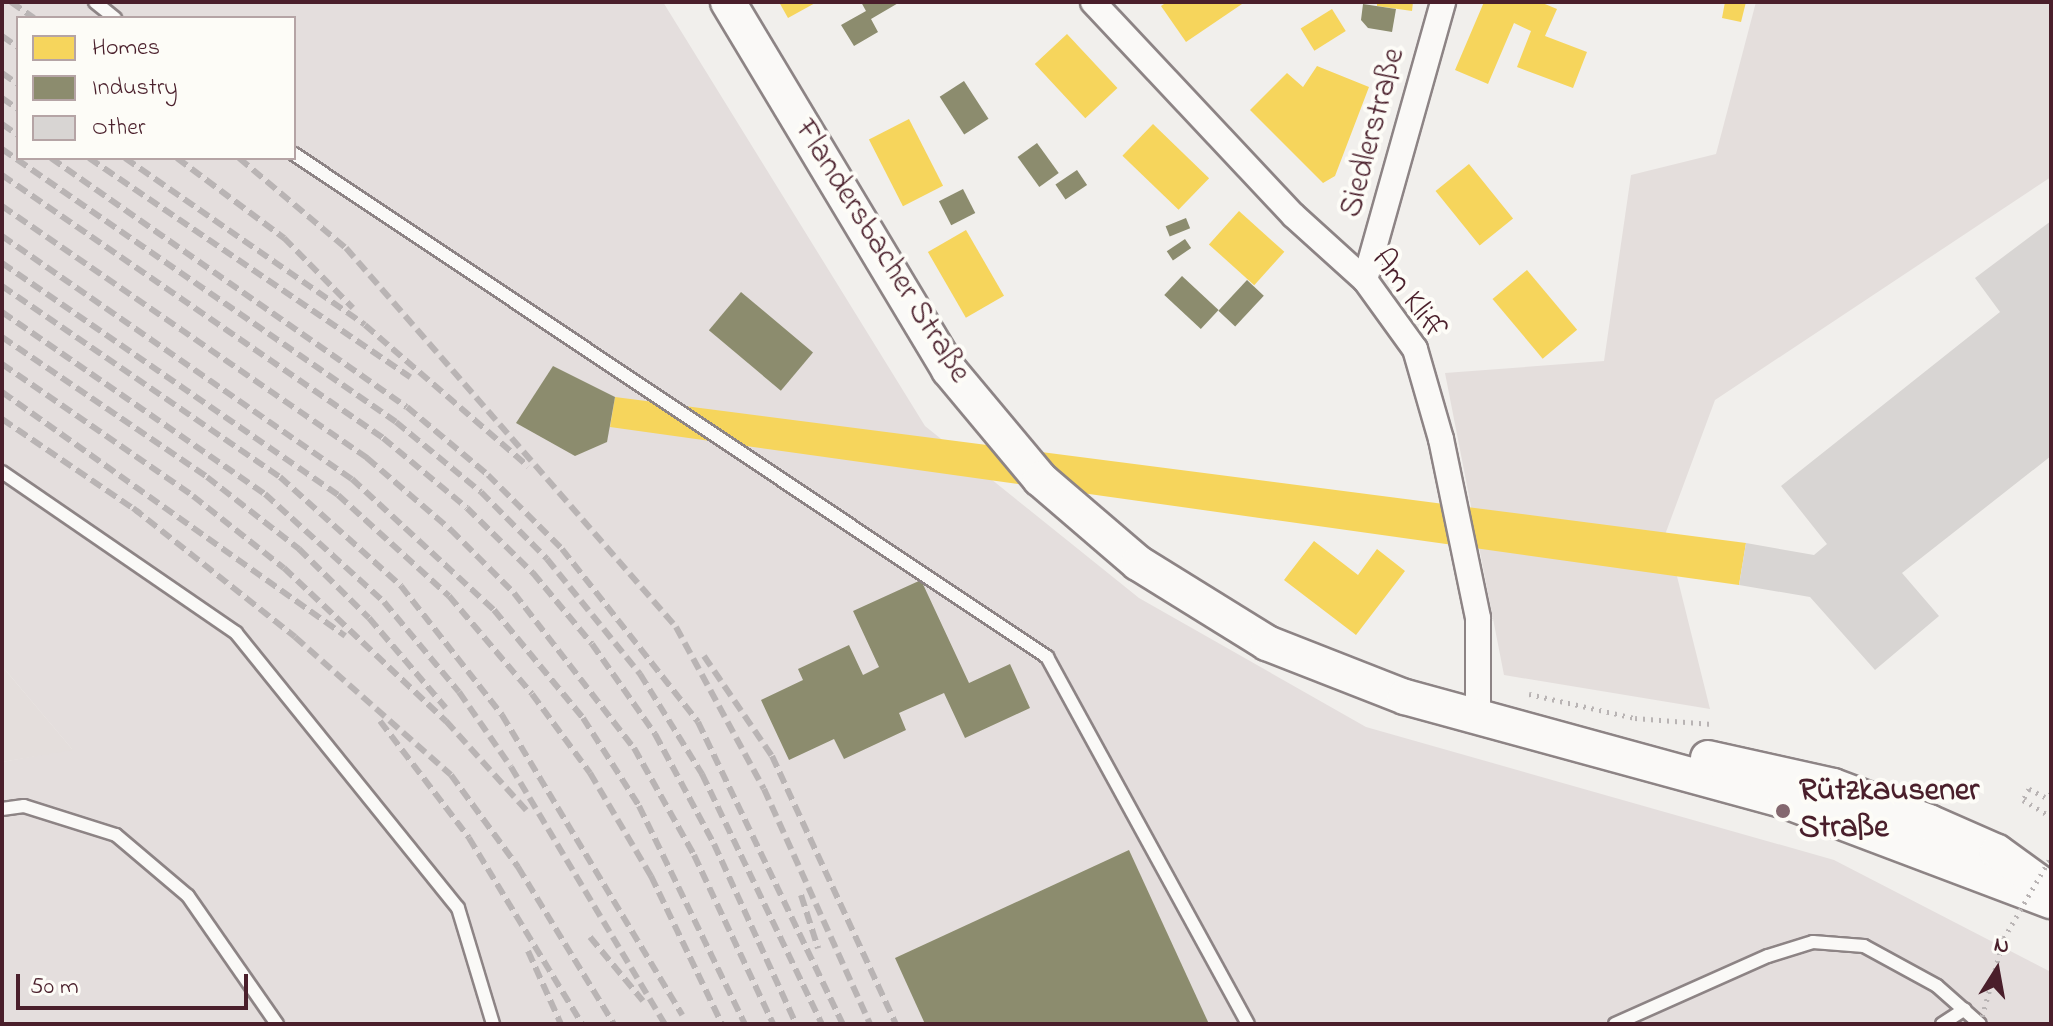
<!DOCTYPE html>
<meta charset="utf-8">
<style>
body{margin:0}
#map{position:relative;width:2053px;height:1026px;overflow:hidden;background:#f1efec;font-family:"Indie Flower",sans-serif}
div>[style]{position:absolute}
.built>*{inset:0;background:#e4dedd}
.green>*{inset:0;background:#e4dedc}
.homes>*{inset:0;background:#f6d55c;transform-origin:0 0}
.industry>*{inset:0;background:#8c8c6e;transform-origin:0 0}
.building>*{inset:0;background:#d8d5d3}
.path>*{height:5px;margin-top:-2.5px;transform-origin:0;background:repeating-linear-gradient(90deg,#b9b4b4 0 2px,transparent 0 8px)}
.roads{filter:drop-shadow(2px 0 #8d8485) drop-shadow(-2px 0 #8d8485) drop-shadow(0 2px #8d8485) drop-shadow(0 -2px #8d8485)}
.lane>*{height:12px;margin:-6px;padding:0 6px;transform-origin:6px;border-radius:6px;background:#faf9f7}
.street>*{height:24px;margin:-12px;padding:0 12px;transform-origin:12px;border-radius:12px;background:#faf9f7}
.secondary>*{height:34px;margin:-17px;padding:0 17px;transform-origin:17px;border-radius:17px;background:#faf9f7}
.rail>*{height:6px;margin-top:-3px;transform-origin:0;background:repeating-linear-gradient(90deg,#b9b4b4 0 12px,transparent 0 18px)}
.path-bridge>*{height:5px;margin-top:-2.5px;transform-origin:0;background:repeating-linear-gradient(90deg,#b9b4b4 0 2px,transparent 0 8px)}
.dots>*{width:22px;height:22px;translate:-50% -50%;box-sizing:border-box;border:4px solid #fdfcf7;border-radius:50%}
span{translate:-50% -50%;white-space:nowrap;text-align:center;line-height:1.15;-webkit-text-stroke:8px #fdfcf7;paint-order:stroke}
.street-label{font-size:32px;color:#4a1f2b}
.poi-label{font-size:32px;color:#4a1f2b;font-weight:700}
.left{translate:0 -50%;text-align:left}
.frame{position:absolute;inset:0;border:4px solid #4a1f2b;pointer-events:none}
.legend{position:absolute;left:16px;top:16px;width:280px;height:144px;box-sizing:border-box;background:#fdfcf7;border:2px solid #b5a4a5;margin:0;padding:10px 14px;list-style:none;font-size:24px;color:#4a1f2b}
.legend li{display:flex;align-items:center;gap:16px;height:40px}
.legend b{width:40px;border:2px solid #b5a4a5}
.north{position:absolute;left:1957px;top:930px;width:80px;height:80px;-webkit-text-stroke:6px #fdfcf7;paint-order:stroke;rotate:11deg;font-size:22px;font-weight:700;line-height:32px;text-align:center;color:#4a1f2b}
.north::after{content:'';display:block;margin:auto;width:28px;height:36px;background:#4a1f2b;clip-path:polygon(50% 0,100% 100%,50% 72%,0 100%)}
.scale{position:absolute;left:16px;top:974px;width:232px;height:36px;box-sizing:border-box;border:4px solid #4a1f2b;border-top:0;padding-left:10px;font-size:24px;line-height:28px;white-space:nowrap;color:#4a1f2b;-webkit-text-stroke:6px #fdfcf7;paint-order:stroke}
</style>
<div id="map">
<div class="built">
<div style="clip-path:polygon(evenodd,2px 2px,663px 2px,925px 426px,1139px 598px,1366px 727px,1834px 860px,2051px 972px,2051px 1024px,2px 1024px,2px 762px,72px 749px,2px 666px,2px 2px,18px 18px,294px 18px,294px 158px,18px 158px,18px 18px)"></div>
</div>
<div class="green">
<div style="clip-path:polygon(1756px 2px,2051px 2px,2051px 177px,1715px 400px,1666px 532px,1710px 709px,1504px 675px,1445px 373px,1604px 361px,1631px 175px,1716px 154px)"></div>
<div style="clip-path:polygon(2px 666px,73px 750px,2px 762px)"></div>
</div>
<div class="homes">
<div style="clip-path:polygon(779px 2px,817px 2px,788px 18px)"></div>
<div style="clip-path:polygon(1167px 2px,1240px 2px,1242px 4px,1186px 42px,1161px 6px)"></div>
<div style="clip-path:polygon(1377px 2px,1413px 2px,1412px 11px,1377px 6px)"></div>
<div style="clip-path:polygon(1484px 2px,1540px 2px,1557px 9px,1545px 36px,1587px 52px,1573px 88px,1517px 67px,1531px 31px,1514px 23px,1488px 84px,1455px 70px)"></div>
<div style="clip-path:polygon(1725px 2px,1746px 2px,1741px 22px,1722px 18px)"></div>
<div style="left:1332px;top:9px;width:26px;height:37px;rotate:58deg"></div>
<div style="left:1067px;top:34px;width:74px;height:44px;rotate:47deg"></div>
<div style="clip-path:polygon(1317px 66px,1369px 87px,1335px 176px,1323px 183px,1250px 110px,1287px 73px,1303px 87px)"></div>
<div style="left:909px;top:119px;width:75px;height:45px;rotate:63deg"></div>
<div style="left:1153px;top:124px;width:78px;height:44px;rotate:44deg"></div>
<div style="left:1469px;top:164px;width:70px;height:43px;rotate:51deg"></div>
<div style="left:1239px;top:211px;width:61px;height:45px;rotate:42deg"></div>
<div style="left:966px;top:230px;width:76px;height:44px;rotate:60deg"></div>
<div style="left:1527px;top:270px;width:78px;height:45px;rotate:50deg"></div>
<div style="clip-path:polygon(615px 397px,1746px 543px,1739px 585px,610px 427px)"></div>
<div style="clip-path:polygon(1314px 541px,1358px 575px,1377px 549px,1405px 571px,1356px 635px,1284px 580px)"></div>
</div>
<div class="industry">
<div style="clip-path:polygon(861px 2px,900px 2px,871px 19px,878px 32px,854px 46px,841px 25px,866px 11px)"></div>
<div style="clip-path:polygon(1363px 4px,1396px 9px,1392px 32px,1368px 28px,1361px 20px)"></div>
<div style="left:964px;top:81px;width:45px;height:29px;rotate:57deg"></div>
<div style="left:1037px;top:143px;width:37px;height:24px;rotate:54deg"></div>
<div style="left:1077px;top:170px;width:18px;height:26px;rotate:56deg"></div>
<div style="left:963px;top:189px;width:27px;height:27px;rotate:63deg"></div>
<div style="left:1186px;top:218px;width:11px;height:22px;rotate:68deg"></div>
<div style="left:1185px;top:239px;width:11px;height:22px;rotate:56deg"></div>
<div style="left:1182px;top:276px;width:50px;height:26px;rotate:43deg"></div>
<div style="left:1247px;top:280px;width:23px;height:42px;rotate:43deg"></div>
<div style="left:741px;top:292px;width:94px;height:50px;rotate:40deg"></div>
<div style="clip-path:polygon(553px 366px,615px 397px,607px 442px,575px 456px,516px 423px)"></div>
<div style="clip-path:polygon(921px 580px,969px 683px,1010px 664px,1030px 708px,965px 738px,944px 693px,899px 713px,906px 730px,844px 759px,834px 739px,789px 760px,761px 700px,803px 680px,798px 669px,849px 645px,863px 675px,879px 667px,853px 611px)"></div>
<div style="clip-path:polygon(1129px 850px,1209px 1024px,925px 1024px,895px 958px)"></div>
</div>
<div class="building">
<div style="clip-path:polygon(2051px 221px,2051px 456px,1902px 573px,1939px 616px,1875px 670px,1810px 597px,1739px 585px,1746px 543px,1814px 555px,1827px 544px,1781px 486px,2000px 312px,1975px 278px)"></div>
</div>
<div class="path">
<div style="left:1529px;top:694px;width:109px;rotate:12.8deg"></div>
<div style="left:1635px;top:718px;width:77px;rotate:4.5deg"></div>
<div style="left:2051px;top:794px;width:7px;rotate:153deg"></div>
<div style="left:2045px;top:797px;width:18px;rotate:-153deg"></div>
<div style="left:2029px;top:789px;width:13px;rotate:119deg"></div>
<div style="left:2023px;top:800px;width:33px;rotate:31deg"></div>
</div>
<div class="roads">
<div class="lane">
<div style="left:95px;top:2px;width:26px;rotate:39deg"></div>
<div style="left:294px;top:154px;width:906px;rotate:33.74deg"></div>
<div style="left:1047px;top:657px;width:418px;rotate:61.3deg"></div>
<div style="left:2px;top:472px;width:284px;rotate:34.5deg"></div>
<div style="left:236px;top:633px;width:353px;rotate:51.1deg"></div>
<div style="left:458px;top:908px;width:121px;rotate:73.2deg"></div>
<div style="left:2px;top:809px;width:22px;rotate:-8deg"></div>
<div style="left:24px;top:806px;width:96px;rotate:17.5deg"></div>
<div style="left:116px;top:835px;width:94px;rotate:40.3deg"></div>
<div style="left:188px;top:896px;width:156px;rotate:55.2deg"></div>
<div style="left:1615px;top:1024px;width:167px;rotate:-24deg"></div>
<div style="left:1768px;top:956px;width:47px;rotate:-17.3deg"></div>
<div style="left:1813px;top:942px;width:51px;rotate:4.5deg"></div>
<div style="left:1864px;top:946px;width:83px;rotate:28.7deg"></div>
<div style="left:1937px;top:986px;width:57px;rotate:41.5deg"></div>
<div style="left:1942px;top:1024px;width:27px;rotate:-33deg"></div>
</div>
<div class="street">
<div style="left:1093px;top:2px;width:292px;rotate:46.8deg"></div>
<div style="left:1293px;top:215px;width:97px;rotate:42.1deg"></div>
<div style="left:1365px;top:280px;width:85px;rotate:54.1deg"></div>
<div style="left:1415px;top:349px;width:94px;rotate:73.9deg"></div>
<div style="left:1441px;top:439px;width:183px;rotate:78.3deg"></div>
<div style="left:1478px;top:618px;width:101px;rotate:90deg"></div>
<div style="left:1365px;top:280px;width:289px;rotate:-74.3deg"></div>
</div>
<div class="secondary">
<div style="left:728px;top:2px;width:429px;rotate:59deg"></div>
<div style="left:949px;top:370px;width:142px;rotate:50.1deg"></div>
<div style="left:1040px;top:479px;width:129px;rotate:40.6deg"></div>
<div style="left:1138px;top:563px;width:152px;rotate:31.8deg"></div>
<div style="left:1267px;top:643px;width:148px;rotate:21.4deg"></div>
<div style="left:1405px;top:697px;width:395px;rotate:15.3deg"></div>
<div style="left:1786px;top:801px;width:283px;rotate:20.7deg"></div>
<div style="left:1708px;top:758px;width:128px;rotate:12.6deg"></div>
<div style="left:1833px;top:786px;width:103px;rotate:20.6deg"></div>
<div style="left:1929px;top:822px;width:74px;rotate:23.8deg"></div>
<div style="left:1997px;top:852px;width:58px;rotate:35.9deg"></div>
</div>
</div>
<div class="rail">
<div style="left:11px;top:2px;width:28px;rotate:35deg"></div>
<div style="left:2px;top:36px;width:19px;rotate:35deg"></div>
<div style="left:2px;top:73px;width:19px;rotate:35deg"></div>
<div style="left:2px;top:98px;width:19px;rotate:35deg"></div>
<div style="left:2px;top:124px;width:19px;rotate:35deg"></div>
<div style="left:2px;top:149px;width:479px;rotate:34.7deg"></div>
<div style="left:396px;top:422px;width:110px;rotate:39.5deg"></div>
<div style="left:481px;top:492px;width:94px;rotate:45.4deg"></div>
<div style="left:547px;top:559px;width:148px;rotate:51deg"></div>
<div style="left:640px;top:674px;width:118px;rotate:58.2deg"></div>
<div style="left:702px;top:774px;width:277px;rotate:64.4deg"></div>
<div style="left:51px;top:158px;width:434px;rotate:35deg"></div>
<div style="left:407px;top:407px;width:106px;rotate:40deg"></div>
<div style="left:488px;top:475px;width:105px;rotate:45deg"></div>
<div style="left:562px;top:549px;width:220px;rotate:51.8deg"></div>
<div style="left:698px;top:722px;width:335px;rotate:64.4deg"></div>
<div style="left:89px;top:158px;width:389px;rotate:34.3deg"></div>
<div style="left:125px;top:158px;width:292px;rotate:34.8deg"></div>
<div style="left:365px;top:325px;width:216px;rotate:40.9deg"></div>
<div style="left:177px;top:158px;width:134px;rotate:36.8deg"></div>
<div style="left:284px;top:238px;width:98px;rotate:45.4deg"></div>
<div style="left:239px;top:158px;width:140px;rotate:40.1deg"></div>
<div style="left:346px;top:248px;width:503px;rotate:48.95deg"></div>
<div style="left:676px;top:627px;width:184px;rotate:61.5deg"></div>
<div style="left:764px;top:789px;width:258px;rotate:65.7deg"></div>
<div style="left:2px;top:175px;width:463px;rotate:34.6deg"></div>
<div style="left:383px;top:438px;width:109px;rotate:39.8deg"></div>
<div style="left:467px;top:508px;width:93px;rotate:44.6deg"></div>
<div style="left:533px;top:573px;width:92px;rotate:50.3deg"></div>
<div style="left:592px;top:644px;width:110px;rotate:55deg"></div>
<div style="left:655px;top:734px;width:125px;rotate:61.8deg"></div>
<div style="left:714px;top:844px;width:198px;rotate:65.5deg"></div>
<div style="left:2px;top:206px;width:444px;rotate:34.6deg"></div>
<div style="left:367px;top:458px;width:111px;rotate:40.6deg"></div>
<div style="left:451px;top:530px;width:89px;rotate:45deg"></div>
<div style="left:514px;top:593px;width:196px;rotate:52.3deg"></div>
<div style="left:634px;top:748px;width:123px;rotate:60.7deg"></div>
<div style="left:694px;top:855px;width:187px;rotate:64.9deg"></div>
<div style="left:2px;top:236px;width:426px;rotate:34.8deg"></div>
<div style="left:352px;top:479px;width:193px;rotate:42.7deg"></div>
<div style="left:494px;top:610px;width:140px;rotate:50.5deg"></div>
<div style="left:583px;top:718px;width:104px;rotate:57.5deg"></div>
<div style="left:639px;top:806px;width:242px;rotate:64.1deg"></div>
<div style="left:2px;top:263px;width:408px;rotate:34.6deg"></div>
<div style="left:338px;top:495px;width:150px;rotate:42.3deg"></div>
<div style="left:449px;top:596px;width:128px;rotate:49.7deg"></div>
<div style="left:532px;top:694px;width:98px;rotate:53.7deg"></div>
<div style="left:590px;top:773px;width:120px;rotate:59.4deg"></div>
<div style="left:651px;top:876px;width:164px;rotate:64.4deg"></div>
<div style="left:2px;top:286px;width:337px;rotate:34.5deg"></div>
<div style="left:280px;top:477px;width:163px;rotate:42deg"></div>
<div style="left:401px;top:586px;width:164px;rotate:51.9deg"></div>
<div style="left:502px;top:715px;width:350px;rotate:59deg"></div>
<div style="left:2px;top:312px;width:320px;rotate:34.7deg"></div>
<div style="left:265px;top:494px;width:161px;rotate:42.2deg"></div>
<div style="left:384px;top:602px;width:117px;rotate:50.2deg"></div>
<div style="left:459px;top:692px;width:91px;rotate:55.3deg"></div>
<div style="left:511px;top:767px;width:300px;rotate:59.1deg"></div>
<div style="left:2px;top:337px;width:248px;rotate:34.3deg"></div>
<div style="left:207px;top:477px;width:117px;rotate:38deg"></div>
<div style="left:299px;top:549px;width:98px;rotate:44.6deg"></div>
<div style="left:369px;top:618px;width:118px;rotate:49.5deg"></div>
<div style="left:2px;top:364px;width:232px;rotate:34.6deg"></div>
<div style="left:193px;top:496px;width:116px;rotate:38.4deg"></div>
<div style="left:284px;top:568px;width:223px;rotate:43.4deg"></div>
<div style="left:446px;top:721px;width:121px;rotate:48deg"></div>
<div style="left:2px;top:392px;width:421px;rotate:35.4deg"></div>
<div style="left:2px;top:419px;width:167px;rotate:34.3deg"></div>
<div style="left:133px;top:508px;width:207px;rotate:38.5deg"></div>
<div style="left:295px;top:637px;width:208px;rotate:41.5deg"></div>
<div style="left:451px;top:775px;width:114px;rotate:53.9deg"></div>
<div style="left:518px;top:867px;width:184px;rotate:58.6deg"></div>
<div style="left:704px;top:656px;width:121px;rotate:55.8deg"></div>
<div style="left:772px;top:756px;width:295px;rotate:65.2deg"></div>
<div style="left:380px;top:721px;width:147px;rotate:52.7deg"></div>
<div style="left:469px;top:838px;width:218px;rotate:58.7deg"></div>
<div style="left:801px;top:895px;width:56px;rotate:72.2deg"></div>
<div style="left:590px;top:937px;width:83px;rotate:50.4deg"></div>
<div style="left:528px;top:951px;width:80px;rotate:65.7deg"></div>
</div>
<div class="path-bridge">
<div style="left:1980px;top:1024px;width:89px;rotate:-74.4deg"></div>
<div style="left:2004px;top:938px;width:94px;rotate:-59.9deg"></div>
</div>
<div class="dots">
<div style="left:1783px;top:811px;background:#84686f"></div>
</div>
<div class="street-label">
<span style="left:1374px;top:133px;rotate:-75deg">Siedlerstraße</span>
<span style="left:881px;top:252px;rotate:58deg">Flandersbacher Straße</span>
<span style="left:1407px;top:295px;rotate:54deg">Am Kliff</span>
</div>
<div class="poi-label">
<span class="left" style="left:1799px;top:811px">Rützkausener<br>Straße</span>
</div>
<div class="frame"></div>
<ul class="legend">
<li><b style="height:22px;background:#f6d55c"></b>Homes</li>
<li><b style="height:22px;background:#8c8c6e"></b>Industry</li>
<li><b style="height:22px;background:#d8d5d3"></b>Other</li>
</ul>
<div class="north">N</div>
<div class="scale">50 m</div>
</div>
